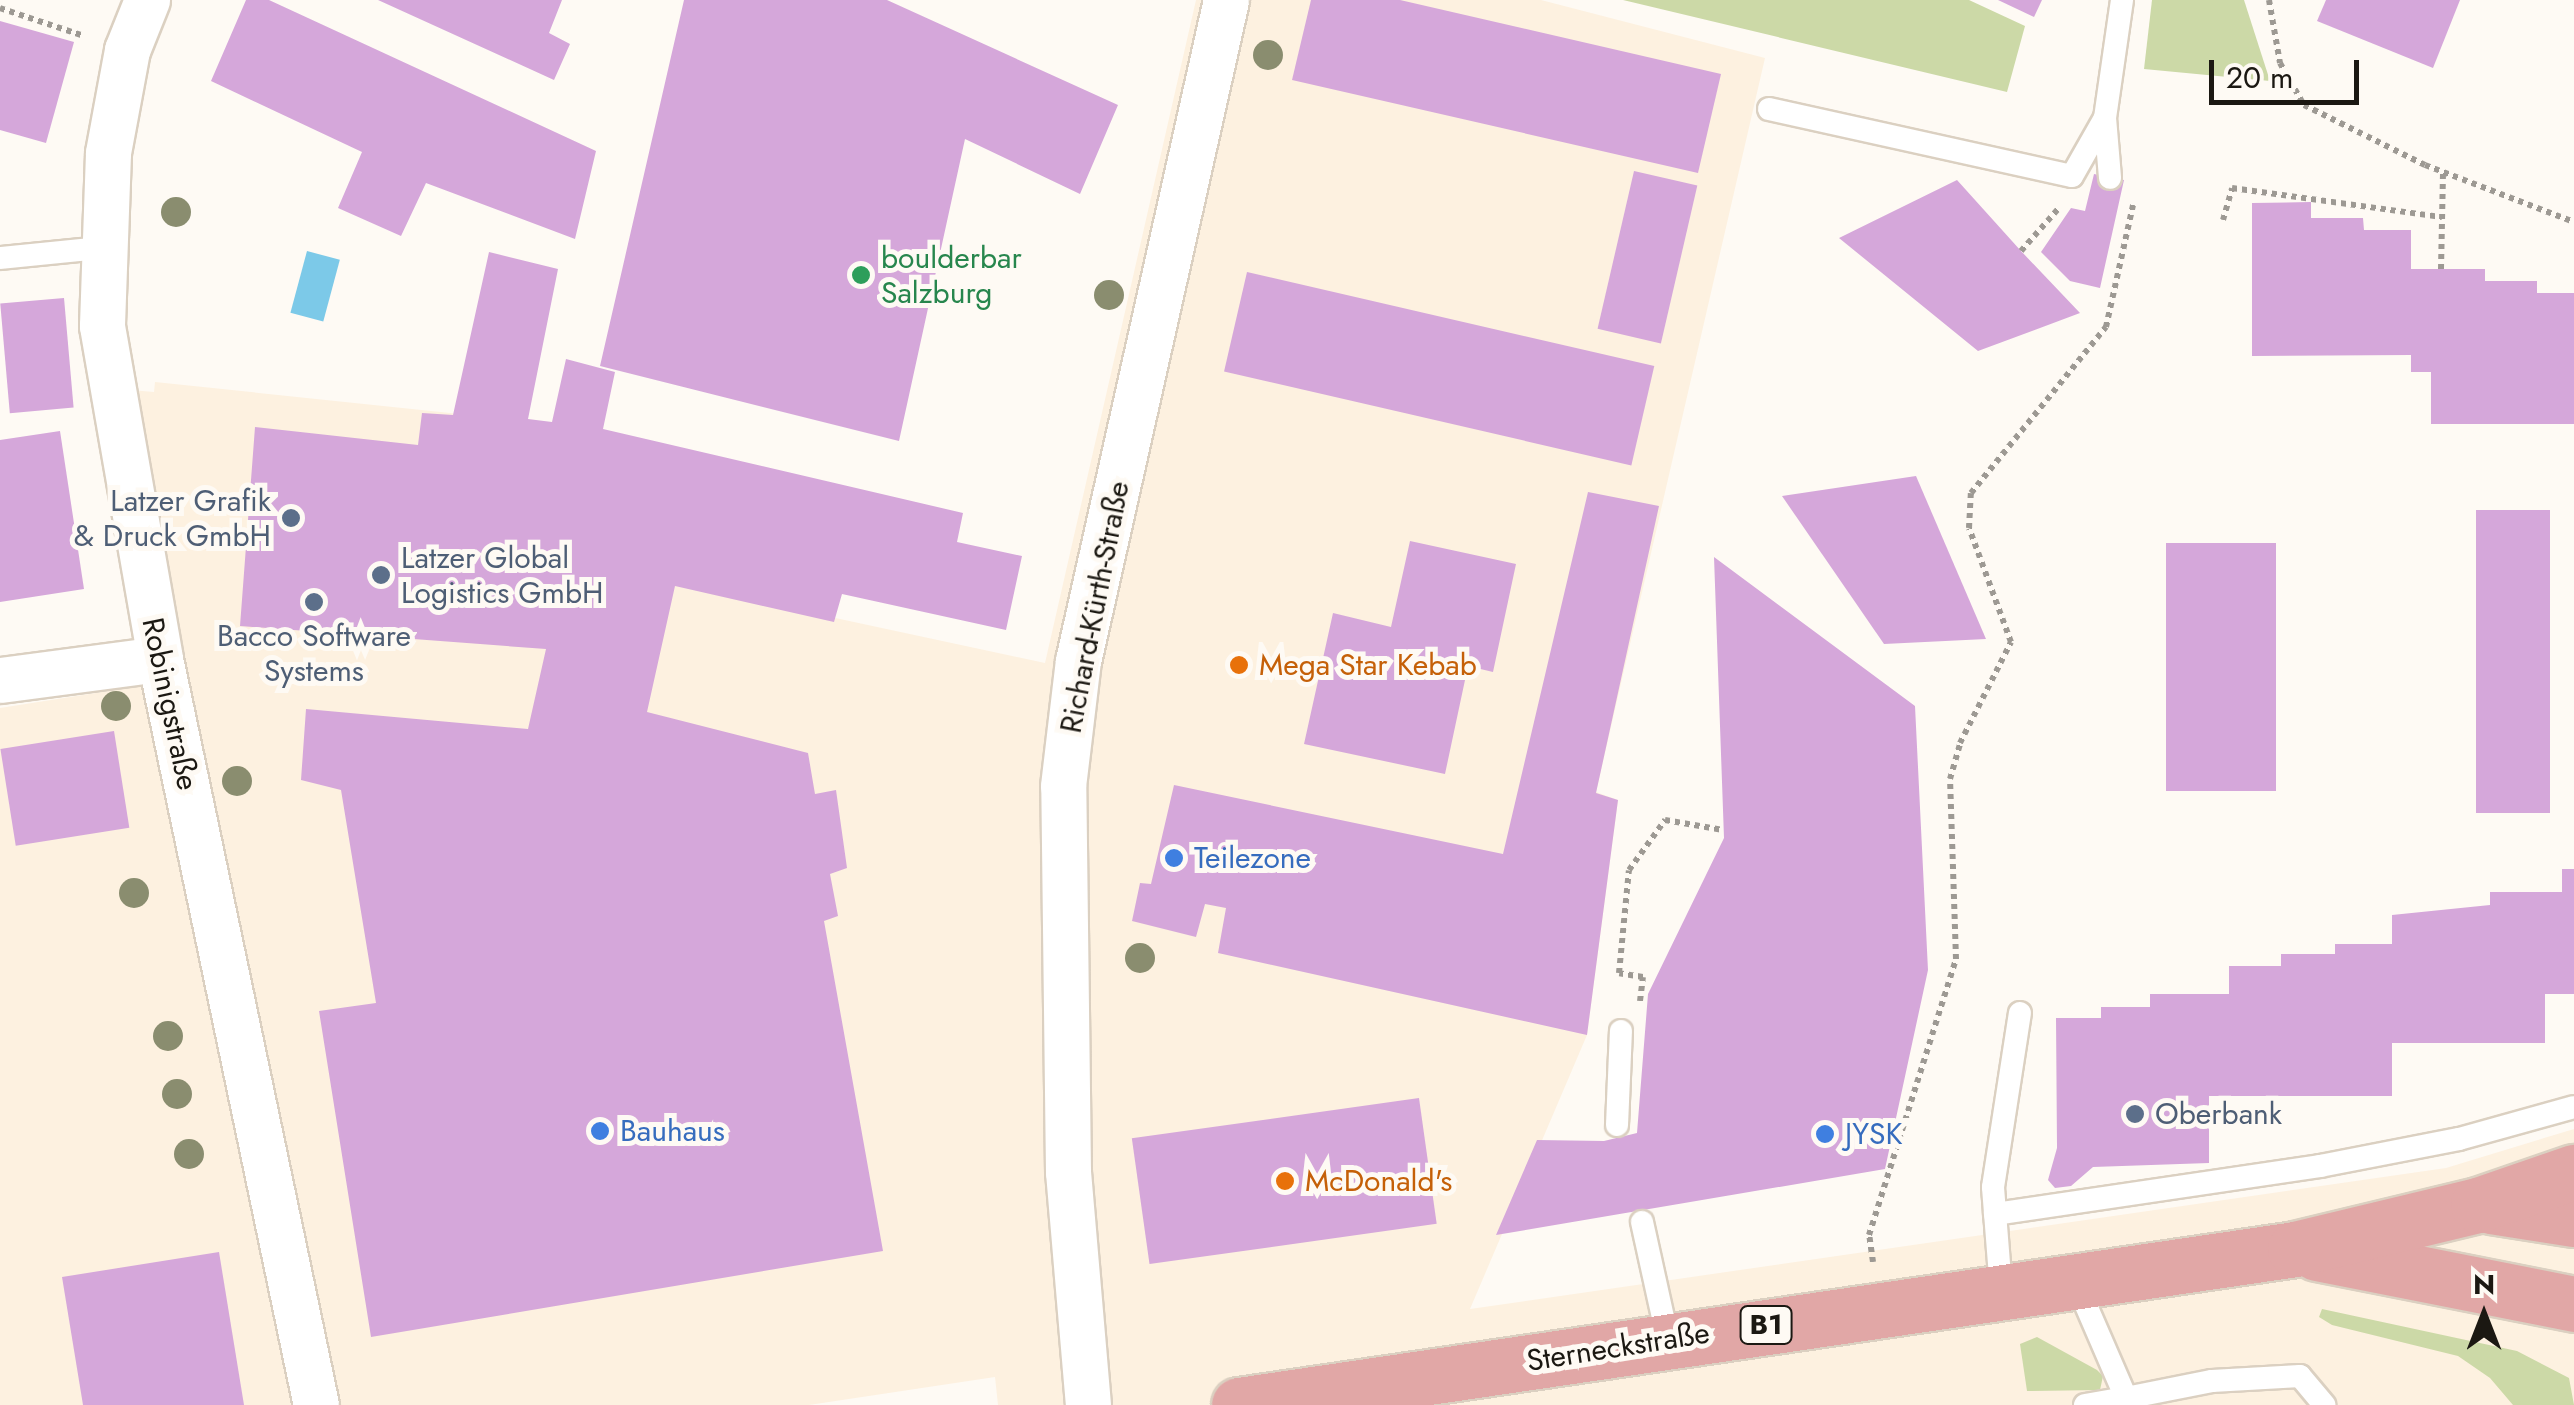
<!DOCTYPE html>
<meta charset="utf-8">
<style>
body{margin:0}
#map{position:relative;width:2574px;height:1405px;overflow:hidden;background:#fefaf4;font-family:Jost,sans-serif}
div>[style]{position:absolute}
.built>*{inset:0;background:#fdf1e0}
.green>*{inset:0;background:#ccd9a7}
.water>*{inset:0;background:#7cc9e8;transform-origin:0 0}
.building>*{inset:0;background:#d5a7da;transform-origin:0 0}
.path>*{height:6px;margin-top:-3px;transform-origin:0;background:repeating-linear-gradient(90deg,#9d9993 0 5px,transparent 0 10px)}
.roads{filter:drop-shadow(2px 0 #dbd0c1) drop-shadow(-2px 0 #dbd0c1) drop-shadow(0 2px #dbd0c1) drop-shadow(0 -2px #dbd0c1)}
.lane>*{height:22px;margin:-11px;padding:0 11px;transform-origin:11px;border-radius:11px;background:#fff}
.street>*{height:45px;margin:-22.5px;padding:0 22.5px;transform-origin:22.5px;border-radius:22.5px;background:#fff}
.primary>*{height:55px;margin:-27.5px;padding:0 27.5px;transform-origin:27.5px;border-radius:27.5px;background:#e1a7a6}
.trees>*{width:30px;height:30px;margin:-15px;border-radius:50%;background:#8a8d6f}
.dots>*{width:28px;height:28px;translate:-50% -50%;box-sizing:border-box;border:5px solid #fefaf4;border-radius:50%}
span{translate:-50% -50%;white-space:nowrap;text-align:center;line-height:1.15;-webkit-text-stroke:10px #fefaf4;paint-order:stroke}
.shield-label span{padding:2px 8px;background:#fefaf4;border:2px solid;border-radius:8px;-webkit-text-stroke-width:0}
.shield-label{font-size:28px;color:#1b1812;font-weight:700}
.leisure-label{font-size:30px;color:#27864d}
.left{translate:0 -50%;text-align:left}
.service-label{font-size:30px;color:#4e5e75}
.right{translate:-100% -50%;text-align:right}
.street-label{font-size:30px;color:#1b1812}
.food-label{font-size:30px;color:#c56008}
.shop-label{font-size:30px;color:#366cbe}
.north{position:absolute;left:2434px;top:1265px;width:100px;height:100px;-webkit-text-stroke:8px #fefaf4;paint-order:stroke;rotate:0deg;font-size:28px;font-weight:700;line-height:40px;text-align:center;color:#1b1812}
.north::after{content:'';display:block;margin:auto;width:35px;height:45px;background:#1b1812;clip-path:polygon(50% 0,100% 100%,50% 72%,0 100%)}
.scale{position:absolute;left:2209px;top:60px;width:150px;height:45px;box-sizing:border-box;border:5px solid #1b1812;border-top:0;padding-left:12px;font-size:30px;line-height:35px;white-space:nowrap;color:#1b1812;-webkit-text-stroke:8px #fefaf4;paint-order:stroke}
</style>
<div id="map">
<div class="built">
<div style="clip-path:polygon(1196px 0,1541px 0,1765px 58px,1596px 792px,1618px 800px,1587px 1035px,1470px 1309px,2446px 1168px,2574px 1129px,2574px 1405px,998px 1405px,995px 1377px,809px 1405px,0 1405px,0 708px,134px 687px,129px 576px,95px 387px,154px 392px,155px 382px,603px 429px,569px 561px,1045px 663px)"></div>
</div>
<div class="green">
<div style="clip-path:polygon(1623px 0,1969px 0,2025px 26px,2007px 92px)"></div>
<div style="clip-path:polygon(2152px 0,2244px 0,2270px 81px,2144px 69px)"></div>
<div style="clip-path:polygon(2322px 1309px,2517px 1351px,2569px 1378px,2574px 1405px,2513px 1405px,2490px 1378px,2458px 1356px,2332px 1325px,2319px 1317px)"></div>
<div style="clip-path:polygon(2037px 1337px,2097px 1370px,2103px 1376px,2100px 1390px,2027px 1391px,2020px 1344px)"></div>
</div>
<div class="water">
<div style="left:307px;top:251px;width:34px;height:64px;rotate:15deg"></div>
</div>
<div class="building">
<div style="clip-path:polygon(246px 0,269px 0,596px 151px,575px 239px,426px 183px,401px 236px,338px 208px,362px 152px,211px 81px)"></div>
<div style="clip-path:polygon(378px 0,562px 0,549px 33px,570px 44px,554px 80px)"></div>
<div style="clip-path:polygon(684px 0,887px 0,1118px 105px,1080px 194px,965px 139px,899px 441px,600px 366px)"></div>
<div style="clip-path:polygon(1311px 0,1400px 0,1721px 74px,1698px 173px,1292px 80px)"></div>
<div style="clip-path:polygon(1998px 0,2042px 0,2034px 17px)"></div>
<div style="clip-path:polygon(2326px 0,2460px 0,2433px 68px,2317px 21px)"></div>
<div style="clip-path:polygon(0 21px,74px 42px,46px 143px,0 130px)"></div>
<div style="left:1634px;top:171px;width:65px;height:162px;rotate:13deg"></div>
<div style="clip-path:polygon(2094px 174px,2124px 180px,2100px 288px,2070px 281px,2041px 252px,2071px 208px,2085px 211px)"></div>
<div style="clip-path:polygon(1957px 180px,2021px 251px,2080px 313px,1978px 351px,1839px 238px)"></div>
<div style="clip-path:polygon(2311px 202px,2311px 218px,2363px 218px,2364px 230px,2411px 230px,2411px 269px,2485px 269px,2485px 281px,2537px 281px,2537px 293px,2574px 293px,2574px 424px,2431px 424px,2431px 372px,2411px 372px,2411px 355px,2252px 356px,2252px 203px)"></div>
<div style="clip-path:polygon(489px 252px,558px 269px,528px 419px,552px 422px,566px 359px,615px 372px,603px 429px,963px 513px,957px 542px,1022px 556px,1006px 630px,842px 594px,834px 622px,675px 586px,647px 712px,808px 753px,815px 794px,836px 790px,847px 868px,830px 874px,838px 916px,824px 921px,883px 1251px,371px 1337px,319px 1011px,376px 1003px,341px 790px,301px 780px,306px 709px,528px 729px,546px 649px,240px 626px,255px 427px,418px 445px,422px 413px,453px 415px)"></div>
<div style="left:1247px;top:272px;width:418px;height:102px;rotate:13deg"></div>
<div style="left:64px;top:298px;width:110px;height:64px;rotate:85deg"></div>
<div style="clip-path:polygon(60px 431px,84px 589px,0 602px,0 440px)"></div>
<div style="clip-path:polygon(1916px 476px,1986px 639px,1884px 644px,1782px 496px)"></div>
<div style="clip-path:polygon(1588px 492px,1659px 506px,1596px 793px,1618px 800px,1587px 1035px,1218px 953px,1226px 908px,1205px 904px,1196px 937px,1132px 921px,1140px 883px,1151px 884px,1174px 785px,1503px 854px)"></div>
<div style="left:2550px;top:510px;width:303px;height:74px;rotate:90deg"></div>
<div style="clip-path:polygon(1410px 541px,1516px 564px,1493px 672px,1468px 666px,1445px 774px,1304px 744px,1333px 613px,1391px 627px)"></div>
<div style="left:2276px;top:543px;width:248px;height:110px;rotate:90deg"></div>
<div style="clip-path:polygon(1714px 557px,1915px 706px,1928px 970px,1885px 1169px,1496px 1235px,1537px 1140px,1604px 1141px,1637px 1133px,1648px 994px,1724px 838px)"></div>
<div style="left:114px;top:731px;width:98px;height:115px;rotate:81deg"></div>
<div style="clip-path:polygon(2562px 869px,2574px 869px,2574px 994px,2545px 994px,2545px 1043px,2392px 1043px,2392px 1096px,2209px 1096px,2209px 1163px,2093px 1167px,2071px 1186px,2055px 1188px,2048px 1180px,2057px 1148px,2056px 1018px,2101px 1018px,2101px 1007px,2150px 1007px,2150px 994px,2229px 994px,2229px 966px,2281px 966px,2281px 954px,2335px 954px,2335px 944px,2392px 944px,2392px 915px,2490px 905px,2490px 892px,2562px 892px)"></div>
<div style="left:1419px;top:1098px;width:127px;height:290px;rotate:82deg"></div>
<div style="clip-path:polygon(219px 1252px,244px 1405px,83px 1405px,62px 1277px)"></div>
</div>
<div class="path">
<div style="left:2269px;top:0;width:64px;rotate:80.1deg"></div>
<div style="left:2280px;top:63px;width:48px;rotate:60.3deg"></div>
<div style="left:2304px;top:105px;width:135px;rotate:26.4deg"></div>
<div style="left:2425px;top:165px;width:160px;rotate:20.9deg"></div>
<div style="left:0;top:8px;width:89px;rotate:18.4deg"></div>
<div style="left:2223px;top:220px;width:33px;rotate:-74deg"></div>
<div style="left:2232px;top:188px;width:212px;rotate:7.9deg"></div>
<div style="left:2021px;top:251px;width:56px;rotate:-48.6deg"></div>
<div style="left:2441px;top:269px;width:97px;rotate:-88.8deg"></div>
<div style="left:1640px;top:1001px;width:24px;rotate:-83deg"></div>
<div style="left:1643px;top:977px;width:24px;rotate:-171deg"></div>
<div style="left:1619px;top:973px;width:103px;rotate:-84.5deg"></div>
<div style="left:1629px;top:870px;width:62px;rotate:-54.2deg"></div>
<div style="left:1665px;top:820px;width:59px;rotate:9.8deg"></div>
<div style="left:1873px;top:1262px;width:27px;rotate:-98deg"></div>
<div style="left:1869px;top:1235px;width:289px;rotate:-72.5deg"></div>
<div style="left:1956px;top:959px;width:180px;rotate:-91.9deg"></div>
<div style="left:1950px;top:779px;width:37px;rotate:-74deg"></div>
<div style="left:1960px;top:743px;width:113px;rotate:-63.2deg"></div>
<div style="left:2011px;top:642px;width:121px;rotate:-110.2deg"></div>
<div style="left:1969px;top:528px;width:35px;rotate:-87deg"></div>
<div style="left:1971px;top:493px;width:214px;rotate:-50.9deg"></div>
<div style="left:2106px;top:327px;width:125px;rotate:-77.5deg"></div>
</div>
<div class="roads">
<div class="lane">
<div style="left:1769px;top:109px;width:310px;rotate:12.5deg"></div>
<div style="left:2072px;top:176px;width:67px;rotate:-60.4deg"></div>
<div style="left:2105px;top:118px;width:119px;rotate:-81.8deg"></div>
<div style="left:2105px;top:118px;width:60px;rotate:85.2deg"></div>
<div style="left:0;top:258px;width:101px;rotate:-5.7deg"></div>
<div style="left:1617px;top:1125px;width:94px;rotate:-87.6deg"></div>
<div style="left:1995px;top:1214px;width:329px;rotate:-8.4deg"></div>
<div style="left:2320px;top:1166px;width:142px;rotate:-11deg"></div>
<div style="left:2459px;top:1139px;width:119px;rotate:-15.5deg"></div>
<div style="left:1642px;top:1222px;width:121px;rotate:77.6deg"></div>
<div style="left:2075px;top:1280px;width:129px;rotate:66.6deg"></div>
<div style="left:2126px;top:1398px;width:88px;rotate:-11.2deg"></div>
<div style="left:2212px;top:1381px;width:88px;rotate:-3.3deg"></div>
<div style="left:2300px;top:1376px;width:38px;rotate:50deg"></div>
<div style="left:2001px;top:1289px;width:102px;rotate:-94.5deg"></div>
<div style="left:1993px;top:1187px;width:176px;rotate:-81.2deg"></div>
<div style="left:2085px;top:1405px;width:42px;rotate:-9.7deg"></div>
</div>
<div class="street">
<div style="left:147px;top:0;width:54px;rotate:111.8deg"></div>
<div style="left:127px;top:50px;width:105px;rotate:100.5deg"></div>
<div style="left:108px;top:153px;width:173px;rotate:92deg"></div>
<div style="left:102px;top:326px;width:338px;rotate:80.1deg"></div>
<div style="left:160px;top:659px;width:762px;rotate:78.19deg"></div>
<div style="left:0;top:680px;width:161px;rotate:-7.5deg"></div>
<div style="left:1088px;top:1405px;width:234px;rotate:-94.9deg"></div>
<div style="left:1068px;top:1172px;width:386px;rotate:-90.7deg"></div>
<div style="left:1063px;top:786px;width:126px;rotate:-83.2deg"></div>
<div style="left:1078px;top:661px;width:677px;rotate:-77.38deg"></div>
</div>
<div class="primary">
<div style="left:2491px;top:1206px;width:84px;rotate:8.9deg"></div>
<div style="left:2317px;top:1253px;width:262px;rotate:11.2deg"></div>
<div style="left:1239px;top:1405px;width:1067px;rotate:-8.4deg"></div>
<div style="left:2295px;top:1249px;width:188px;rotate:-13.5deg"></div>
<div style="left:2478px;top:1205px;width:102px;rotate:-19deg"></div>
</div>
</div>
<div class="trees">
<div style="left:1268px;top:55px"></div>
<div style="left:176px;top:212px"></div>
<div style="left:1109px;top:295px"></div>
<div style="left:116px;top:706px"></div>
<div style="left:237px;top:781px"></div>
<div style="left:134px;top:893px"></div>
<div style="left:1140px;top:958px"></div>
<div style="left:168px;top:1036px"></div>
<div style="left:177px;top:1094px"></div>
<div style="left:189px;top:1154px"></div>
</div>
<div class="dots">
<div style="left:861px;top:275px;background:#2e9e5b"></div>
<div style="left:291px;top:518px;background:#5c6f8a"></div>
<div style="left:381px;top:575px;background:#5c6f8a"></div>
<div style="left:314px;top:602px;background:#5c6f8a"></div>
<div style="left:1239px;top:665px;background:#e8710a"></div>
<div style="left:1174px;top:858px;background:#3f7fe0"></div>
<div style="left:2135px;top:1114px;background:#5c6f8a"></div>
<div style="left:600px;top:1131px;background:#3f7fe0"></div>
<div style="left:1825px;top:1134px;background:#3f7fe0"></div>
<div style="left:1285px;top:1181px;background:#e8710a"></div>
</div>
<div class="shield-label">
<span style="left:1766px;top:1325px">B1</span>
</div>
<div class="leisure-label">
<span class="left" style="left:881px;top:275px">boulderbar<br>Salzburg</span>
</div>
<div class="service-label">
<span class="right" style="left:271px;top:518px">Latzer Grafik<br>&amp; Druck GmbH</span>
<span class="left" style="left:401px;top:575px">Latzer Global<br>Logistics GmbH</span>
<span style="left:314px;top:653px">Bacco Software<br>Systems</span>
<span class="left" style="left:2155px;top:1114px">Oberbank</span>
</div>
<div class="street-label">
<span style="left:1095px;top:607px;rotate:-79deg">Richard-Kürth-Straße</span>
<span style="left:170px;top:704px;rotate:78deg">Robinigstraße</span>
<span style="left:1618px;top:1347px;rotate:-9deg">Sterneckstraße</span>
</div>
<div class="food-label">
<span class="left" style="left:1259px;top:665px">Mega Star Kebab</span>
<span class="left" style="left:1305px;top:1181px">McDonald's</span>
</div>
<div class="shop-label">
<span class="left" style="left:1194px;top:858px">Teilezone</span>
<span class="left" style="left:620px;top:1131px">Bauhaus</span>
<span class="left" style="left:1845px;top:1134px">JYSK</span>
</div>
<div class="north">N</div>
<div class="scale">20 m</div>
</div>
